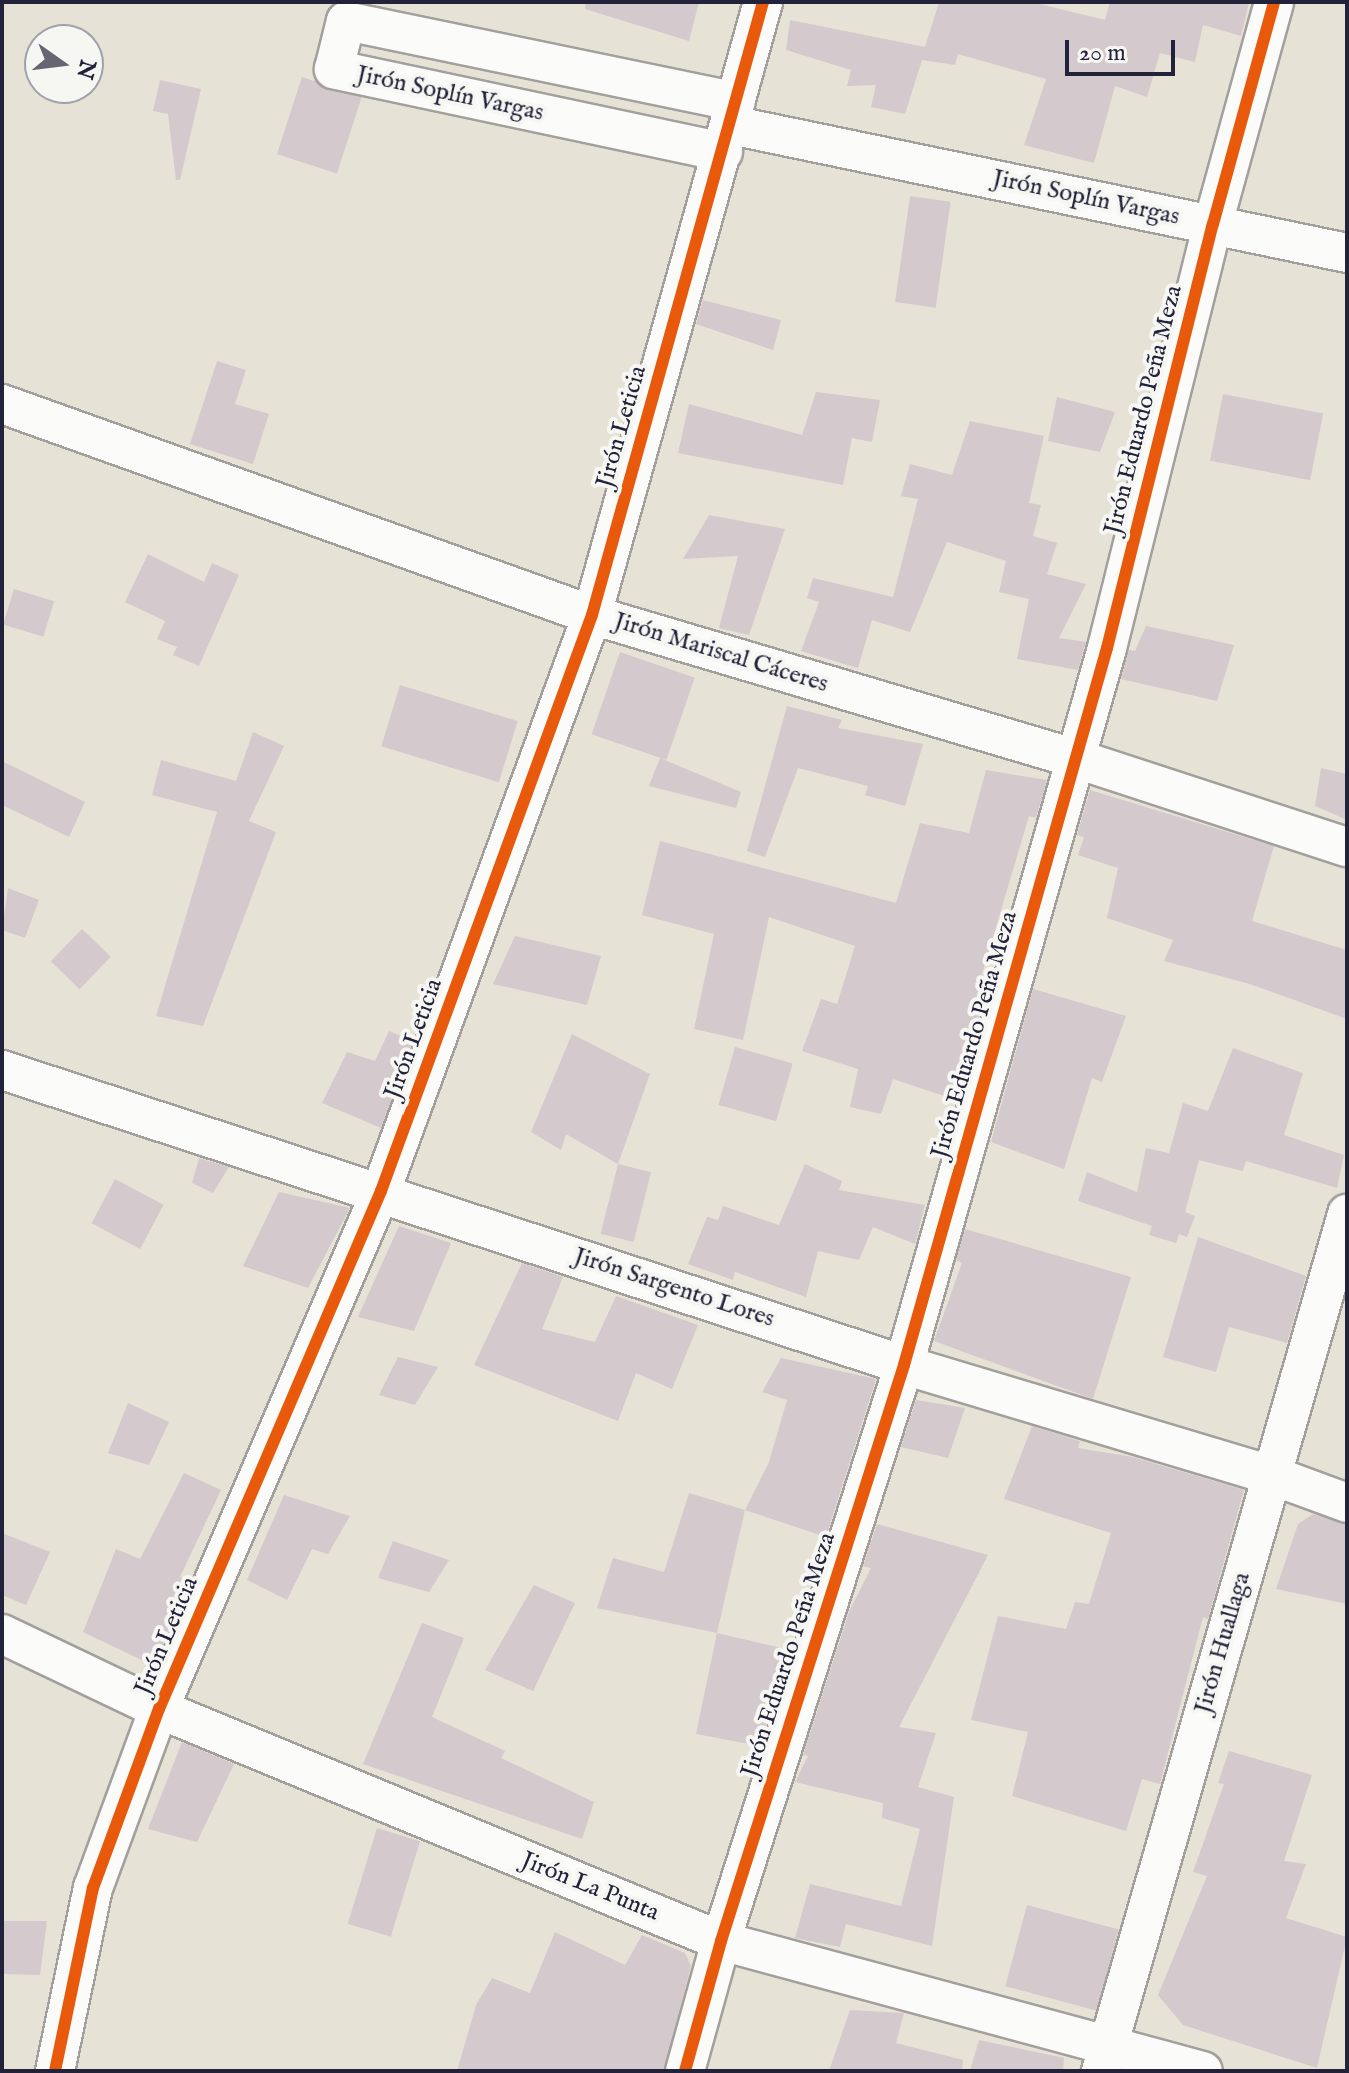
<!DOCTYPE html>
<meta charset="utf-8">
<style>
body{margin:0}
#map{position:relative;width:1349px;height:2073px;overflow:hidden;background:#e7e2d6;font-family:"IM FELL English",serif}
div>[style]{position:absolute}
.building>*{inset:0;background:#d4c9cc;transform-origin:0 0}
.roads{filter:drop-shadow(2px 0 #a29f9c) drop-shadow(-2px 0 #a29f9c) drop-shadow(0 2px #a29f9c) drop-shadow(0 -2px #a29f9c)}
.street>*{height:38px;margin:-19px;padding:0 19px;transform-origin:19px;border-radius:19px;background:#fbfbf9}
.cycleway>*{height:12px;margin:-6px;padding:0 6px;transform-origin:6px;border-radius:6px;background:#e8590c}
span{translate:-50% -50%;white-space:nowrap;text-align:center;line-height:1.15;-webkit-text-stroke:8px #f6f6f2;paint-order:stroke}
.street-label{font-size:24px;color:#22223b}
.frame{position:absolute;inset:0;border:4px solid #22223b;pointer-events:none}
.north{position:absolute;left:24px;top:24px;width:80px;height:80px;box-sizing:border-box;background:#f6f6f2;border:2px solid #a1a1a9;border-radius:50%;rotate:104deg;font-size:22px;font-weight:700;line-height:32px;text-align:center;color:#22223b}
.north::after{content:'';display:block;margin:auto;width:28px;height:36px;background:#676571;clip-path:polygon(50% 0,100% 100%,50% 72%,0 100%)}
.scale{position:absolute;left:1065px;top:40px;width:110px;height:36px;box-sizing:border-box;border:4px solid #22223b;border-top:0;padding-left:10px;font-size:24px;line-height:28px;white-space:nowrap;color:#22223b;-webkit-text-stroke:6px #f6f6f2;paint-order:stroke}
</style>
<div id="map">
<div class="building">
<div style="clip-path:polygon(586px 2px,699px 2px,689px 41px,585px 9px)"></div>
<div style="clip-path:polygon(939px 2px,1032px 2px,1105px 20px,1110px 2px,1249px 2px,1241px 36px,1203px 25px,1195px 62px,1160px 53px,1147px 97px,1115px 86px,1094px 163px,1024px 145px,1046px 79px,958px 54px,955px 65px,922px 60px,905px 114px,871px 107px,876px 85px,847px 86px,851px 70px,786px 50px,790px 20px,925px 47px)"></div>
<div style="left:302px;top:77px;width:63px;height:81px;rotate:18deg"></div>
<div style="clip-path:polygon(160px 80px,201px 89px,180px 180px,176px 180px,168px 114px,153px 111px)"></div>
<div style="left:910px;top:196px;width:41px;height:107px;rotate:8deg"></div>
<div style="clip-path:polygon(703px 300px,781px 320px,773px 350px,696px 324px)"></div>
<div style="clip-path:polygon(217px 361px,246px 370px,235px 404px,269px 414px,253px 464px,190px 444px)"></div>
<div style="clip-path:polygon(816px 392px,880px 400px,872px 442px,852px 438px,843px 485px,678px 453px,689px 404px,802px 435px)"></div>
<div style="left:1223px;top:394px;width:102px;height:68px;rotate:11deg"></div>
<div style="clip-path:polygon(1057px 397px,1115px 412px,1100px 452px,1048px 441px)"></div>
<div style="clip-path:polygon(970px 421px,1044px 436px,1029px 503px,1041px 505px,1033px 536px,1057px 543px,1047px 574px,1086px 584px,1059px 638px,1086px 642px,1078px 670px,1017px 659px,1029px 599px,999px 592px,1006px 561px,947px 542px,910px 632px,872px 620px,858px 668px,801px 651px,819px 602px,807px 598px,813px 578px,893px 597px,918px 499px,901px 496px,910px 464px,952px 475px)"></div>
<div style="clip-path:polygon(709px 515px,785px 529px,749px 635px,719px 628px,738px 556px,683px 559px)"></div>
<div style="clip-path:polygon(148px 554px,204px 582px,212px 563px,239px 575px,199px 666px,173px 655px,177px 647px,157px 639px,165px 621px,125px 602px)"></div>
<div style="left:14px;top:589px;width:42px;height:37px;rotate:17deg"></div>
<div style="clip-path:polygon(1146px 626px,1234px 645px,1217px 701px,1121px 679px,1129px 650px,1135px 651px)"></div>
<div style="left:620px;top:652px;width:79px;height:87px;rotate:19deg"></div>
<div style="left:400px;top:685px;width:123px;height:64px;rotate:17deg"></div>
<div style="clip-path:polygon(787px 706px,842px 720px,838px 728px,923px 744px,905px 806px,865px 795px,868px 786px,798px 768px,765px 857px,747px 851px)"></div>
<div style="clip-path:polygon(253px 732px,284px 746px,249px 821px,276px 832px,203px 1026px,156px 1016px,217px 812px,152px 795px,161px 760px,236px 781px)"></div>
<div style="clip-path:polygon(660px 758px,741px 792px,736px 808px,649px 786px)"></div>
<div style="clip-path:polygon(2px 761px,85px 802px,69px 837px,2px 805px)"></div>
<div style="clip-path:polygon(1321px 768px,1347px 774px,1347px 820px,1315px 806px)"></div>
<div style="clip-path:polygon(986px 770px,1047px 780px,1036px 818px,1029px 816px,982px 974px,991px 977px,956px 1100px,893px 1079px,881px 1114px,850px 1107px,858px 1069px,802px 1051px,821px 999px,837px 1004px,855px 946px,769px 917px,743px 1040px,694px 1029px,714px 934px,642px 915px,660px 841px,896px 903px,920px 823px,969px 833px)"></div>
<div style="clip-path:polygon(1090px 790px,1274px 846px,1252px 921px,1347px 950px,1347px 1019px,1250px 984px,1164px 961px,1173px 940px,1107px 918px,1118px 868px,1078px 855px,1084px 837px,1077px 835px)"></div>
<div style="clip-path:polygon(8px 888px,39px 900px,25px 938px,2px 930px)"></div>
<div style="left:82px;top:929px;width:40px;height:45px;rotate:44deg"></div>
<div style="clip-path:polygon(515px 936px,601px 956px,587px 1005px,493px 984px)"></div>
<div style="clip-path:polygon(1033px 989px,1126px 1016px,1102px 1082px,1092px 1078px,1064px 1169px,991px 1142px)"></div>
<div style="clip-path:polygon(389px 1031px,413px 1041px,381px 1128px,322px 1103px,347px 1052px,375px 1061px)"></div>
<div style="clip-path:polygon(572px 1034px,650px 1074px,618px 1164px,566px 1134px,561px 1150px,531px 1132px)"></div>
<div style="left:735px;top:1047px;width:60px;height:60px;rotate:16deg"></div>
<div style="clip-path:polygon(1233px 1048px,1303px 1073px,1284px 1135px,1344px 1155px,1337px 1188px,1246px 1161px,1243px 1171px,1199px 1160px,1185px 1212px,1195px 1216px,1187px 1237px,1179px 1234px,1176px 1243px,1149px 1235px,1152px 1226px,1078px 1201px,1087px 1172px,1137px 1192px,1146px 1148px,1169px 1153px,1183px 1103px,1208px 1111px)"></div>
<div style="clip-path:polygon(199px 1158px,229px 1167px,213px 1193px,192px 1183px)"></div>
<div style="left:618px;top:1164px;width:34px;height:72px;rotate:14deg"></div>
<div style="clip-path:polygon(805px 1164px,842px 1181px,839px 1190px,925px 1205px,915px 1244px,873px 1227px,859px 1260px,818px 1251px,806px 1297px,735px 1272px,733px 1280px,688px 1264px,707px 1217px,718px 1220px,723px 1206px,779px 1225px)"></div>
<div style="left:115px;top:1179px;width:55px;height:50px;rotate:28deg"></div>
<div style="clip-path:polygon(279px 1192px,350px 1208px,308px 1288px,243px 1266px)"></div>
<div style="clip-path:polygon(399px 1226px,451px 1243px,414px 1331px,358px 1317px)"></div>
<div style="clip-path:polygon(965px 1229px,1131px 1277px,1093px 1399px,934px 1341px,962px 1263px,956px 1260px)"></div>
<div style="clip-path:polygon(1198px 1237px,1306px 1276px,1287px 1343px,1229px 1327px,1216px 1372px,1163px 1357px)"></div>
<div style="clip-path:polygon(522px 1263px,563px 1277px,542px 1329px,595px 1342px,616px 1296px,698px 1325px,672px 1389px,636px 1373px,618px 1421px,474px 1365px)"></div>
<div style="clip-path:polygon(398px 1357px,438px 1367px,415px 1405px,379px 1395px)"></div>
<div style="clip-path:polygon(781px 1358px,876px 1379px,826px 1537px,745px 1510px,769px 1462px,787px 1400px,762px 1392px)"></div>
<div style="clip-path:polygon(916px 1400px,965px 1408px,948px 1458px,901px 1447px)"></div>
<div style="clip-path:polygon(128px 1403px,169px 1422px,149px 1465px,108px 1453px)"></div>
<div style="clip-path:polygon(1032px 1426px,1080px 1441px,1078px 1448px,1133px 1457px,1244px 1490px,1208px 1619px,1203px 1617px,1160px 1784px,1142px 1779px,1126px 1831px,1012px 1796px,1028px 1732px,971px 1720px,998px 1616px,1066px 1629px,1075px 1602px,1089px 1604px,1111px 1533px,1004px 1499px)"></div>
<div style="clip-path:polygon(184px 1473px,221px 1490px,180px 1577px,190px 1581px,154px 1666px,83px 1632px,116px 1549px,140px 1559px)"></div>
<div style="clip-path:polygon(689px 1493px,745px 1510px,717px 1633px,597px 1608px,613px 1558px,664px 1572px)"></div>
<div style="clip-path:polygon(284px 1495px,350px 1516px,328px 1554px,312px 1549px,287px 1600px,247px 1580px)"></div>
<div style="clip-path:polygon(1313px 1514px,1347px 1524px,1347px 1604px,1276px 1589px,1298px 1524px)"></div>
<div style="clip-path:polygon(877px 1524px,988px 1555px,899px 1727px,936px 1733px,918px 1787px,954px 1797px,932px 1946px,846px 1924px,840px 1947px,795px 1938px,810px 1884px,901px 1906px,920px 1829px,882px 1818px,883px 1803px,795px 1782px,808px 1756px,803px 1755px,849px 1612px,871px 1568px,863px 1566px)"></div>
<div style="clip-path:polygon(2px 1533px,50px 1552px,26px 1605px,2px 1595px)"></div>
<div style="clip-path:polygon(393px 1541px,449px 1560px,429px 1592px,378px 1578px)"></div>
<div style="clip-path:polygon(534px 1585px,575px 1603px,533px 1691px,485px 1670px)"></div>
<div style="clip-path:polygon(422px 1623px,464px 1638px,432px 1717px,505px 1751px,501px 1758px,594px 1802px,582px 1839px,363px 1764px)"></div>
<div style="clip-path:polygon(717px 1633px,790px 1650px,760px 1746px,696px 1734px)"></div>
<div style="clip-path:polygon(182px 1742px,234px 1764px,197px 1842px,148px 1829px)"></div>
<div style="clip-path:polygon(1229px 1751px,1312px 1775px,1284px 1861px,1306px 1864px,1286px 1918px,1347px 1937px,1317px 2068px,1183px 2025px,1158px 1995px,1207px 1876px,1193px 1872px,1224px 1784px,1218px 1783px)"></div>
<div style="left:377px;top:1828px;width:45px;height:100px;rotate:17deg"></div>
<div style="left:1027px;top:1905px;width:95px;height:84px;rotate:15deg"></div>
<div style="clip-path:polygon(2px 1921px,47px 1921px,40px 1975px,2px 1974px)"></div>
<div style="clip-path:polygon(555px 1932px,625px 1965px,642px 1935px,685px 1953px,691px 1966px,664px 2071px,457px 2071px,476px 2005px,492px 1978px,530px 1993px)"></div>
<div style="clip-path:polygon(850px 2010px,904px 2013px,896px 2043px,963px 2060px,962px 2071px,829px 2071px)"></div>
<div style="clip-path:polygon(979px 2040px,1064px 2058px,1063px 2071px,970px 2071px)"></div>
</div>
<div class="roads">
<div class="street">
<div style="left:731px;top:125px;width:629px;rotate:11.74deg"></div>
<div style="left:723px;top:152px;width:398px;rotate:-168deg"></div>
<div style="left:334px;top:69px;width:49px;rotate:-76deg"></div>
<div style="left:346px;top:21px;width:398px;rotate:11.7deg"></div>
<div style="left:2px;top:404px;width:627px;rotate:19.68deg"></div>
<div style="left:592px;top:615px;width:506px;rotate:16.54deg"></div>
<div style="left:1077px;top:759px;width:284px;rotate:18.1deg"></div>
<div style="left:2px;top:1070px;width:949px;rotate:18.11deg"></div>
<div style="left:904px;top:1365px;width:383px;rotate:16.7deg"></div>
<div style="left:1271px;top:1475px;width:81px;rotate:20.2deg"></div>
<div style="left:2px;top:1634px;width:174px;rotate:25.5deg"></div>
<div style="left:159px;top:1709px;width:608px;rotate:22.43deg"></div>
<div style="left:721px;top:1941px;width:499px;rotate:15.1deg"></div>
<div style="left:55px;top:2071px;width:187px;rotate:-78.3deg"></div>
<div style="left:93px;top:1888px;width:191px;rotate:-69.8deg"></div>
<div style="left:159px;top:1709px;width:564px;rotate:-66.8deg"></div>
<div style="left:381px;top:1191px;width:613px;rotate:-69.88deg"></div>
<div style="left:592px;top:615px;width:636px;rotate:-74.41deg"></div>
<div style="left:685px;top:2071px;width:135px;rotate:-74.5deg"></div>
<div style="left:721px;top:1941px;width:604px;rotate:-72.37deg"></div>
<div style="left:904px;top:1365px;width:745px;rotate:-74.19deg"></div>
<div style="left:1107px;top:648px;width:437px;rotate:-76deg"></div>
<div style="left:1213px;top:224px;width:230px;rotate:-74.6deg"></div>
<div style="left:1101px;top:2071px;width:892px;rotate:-73.98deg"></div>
</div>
</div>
<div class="cycleway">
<div style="left:55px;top:2071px;width:187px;rotate:-78.3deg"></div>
<div style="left:93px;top:1888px;width:191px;rotate:-69.8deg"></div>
<div style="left:159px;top:1709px;width:564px;rotate:-66.8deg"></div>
<div style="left:381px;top:1191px;width:613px;rotate:-69.88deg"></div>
<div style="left:592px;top:615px;width:636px;rotate:-74.41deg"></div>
<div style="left:685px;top:2071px;width:135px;rotate:-74.5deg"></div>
<div style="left:721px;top:1941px;width:604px;rotate:-72.37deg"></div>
<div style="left:904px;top:1365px;width:745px;rotate:-74.19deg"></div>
<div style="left:1107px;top:648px;width:437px;rotate:-76deg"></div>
<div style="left:1213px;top:224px;width:230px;rotate:-74.6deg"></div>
</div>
<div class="street-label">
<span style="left:450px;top:94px;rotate:12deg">Jirón Soplín Vargas</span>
<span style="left:1086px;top:198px;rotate:12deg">Jirón Soplín Vargas</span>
<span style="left:1144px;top:410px;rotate:-76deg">Jirón Eduardo Peña Meza</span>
<span style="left:622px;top:427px;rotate:-74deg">Jirón Leticia</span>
<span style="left:721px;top:653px;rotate:17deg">Jirón Mariscal Cáceres</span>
<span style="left:975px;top:1035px;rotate:-74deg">Jirón Eduardo Peña Meza</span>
<span style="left:414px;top:1039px;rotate:-70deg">Jirón Leticia</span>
<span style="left:674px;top:1288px;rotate:18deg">Jirón Sargento Lores</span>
<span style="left:167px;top:1636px;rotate:-67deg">Jirón Leticia</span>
<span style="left:1223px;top:1643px;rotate:-74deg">Jirón Huallaga</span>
<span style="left:789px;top:1655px;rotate:-72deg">Jirón Eduardo Peña Meza</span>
<span style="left:590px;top:1887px;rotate:22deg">Jirón La Punta</span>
</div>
<div class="frame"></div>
<div class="north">N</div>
<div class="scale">20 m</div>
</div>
